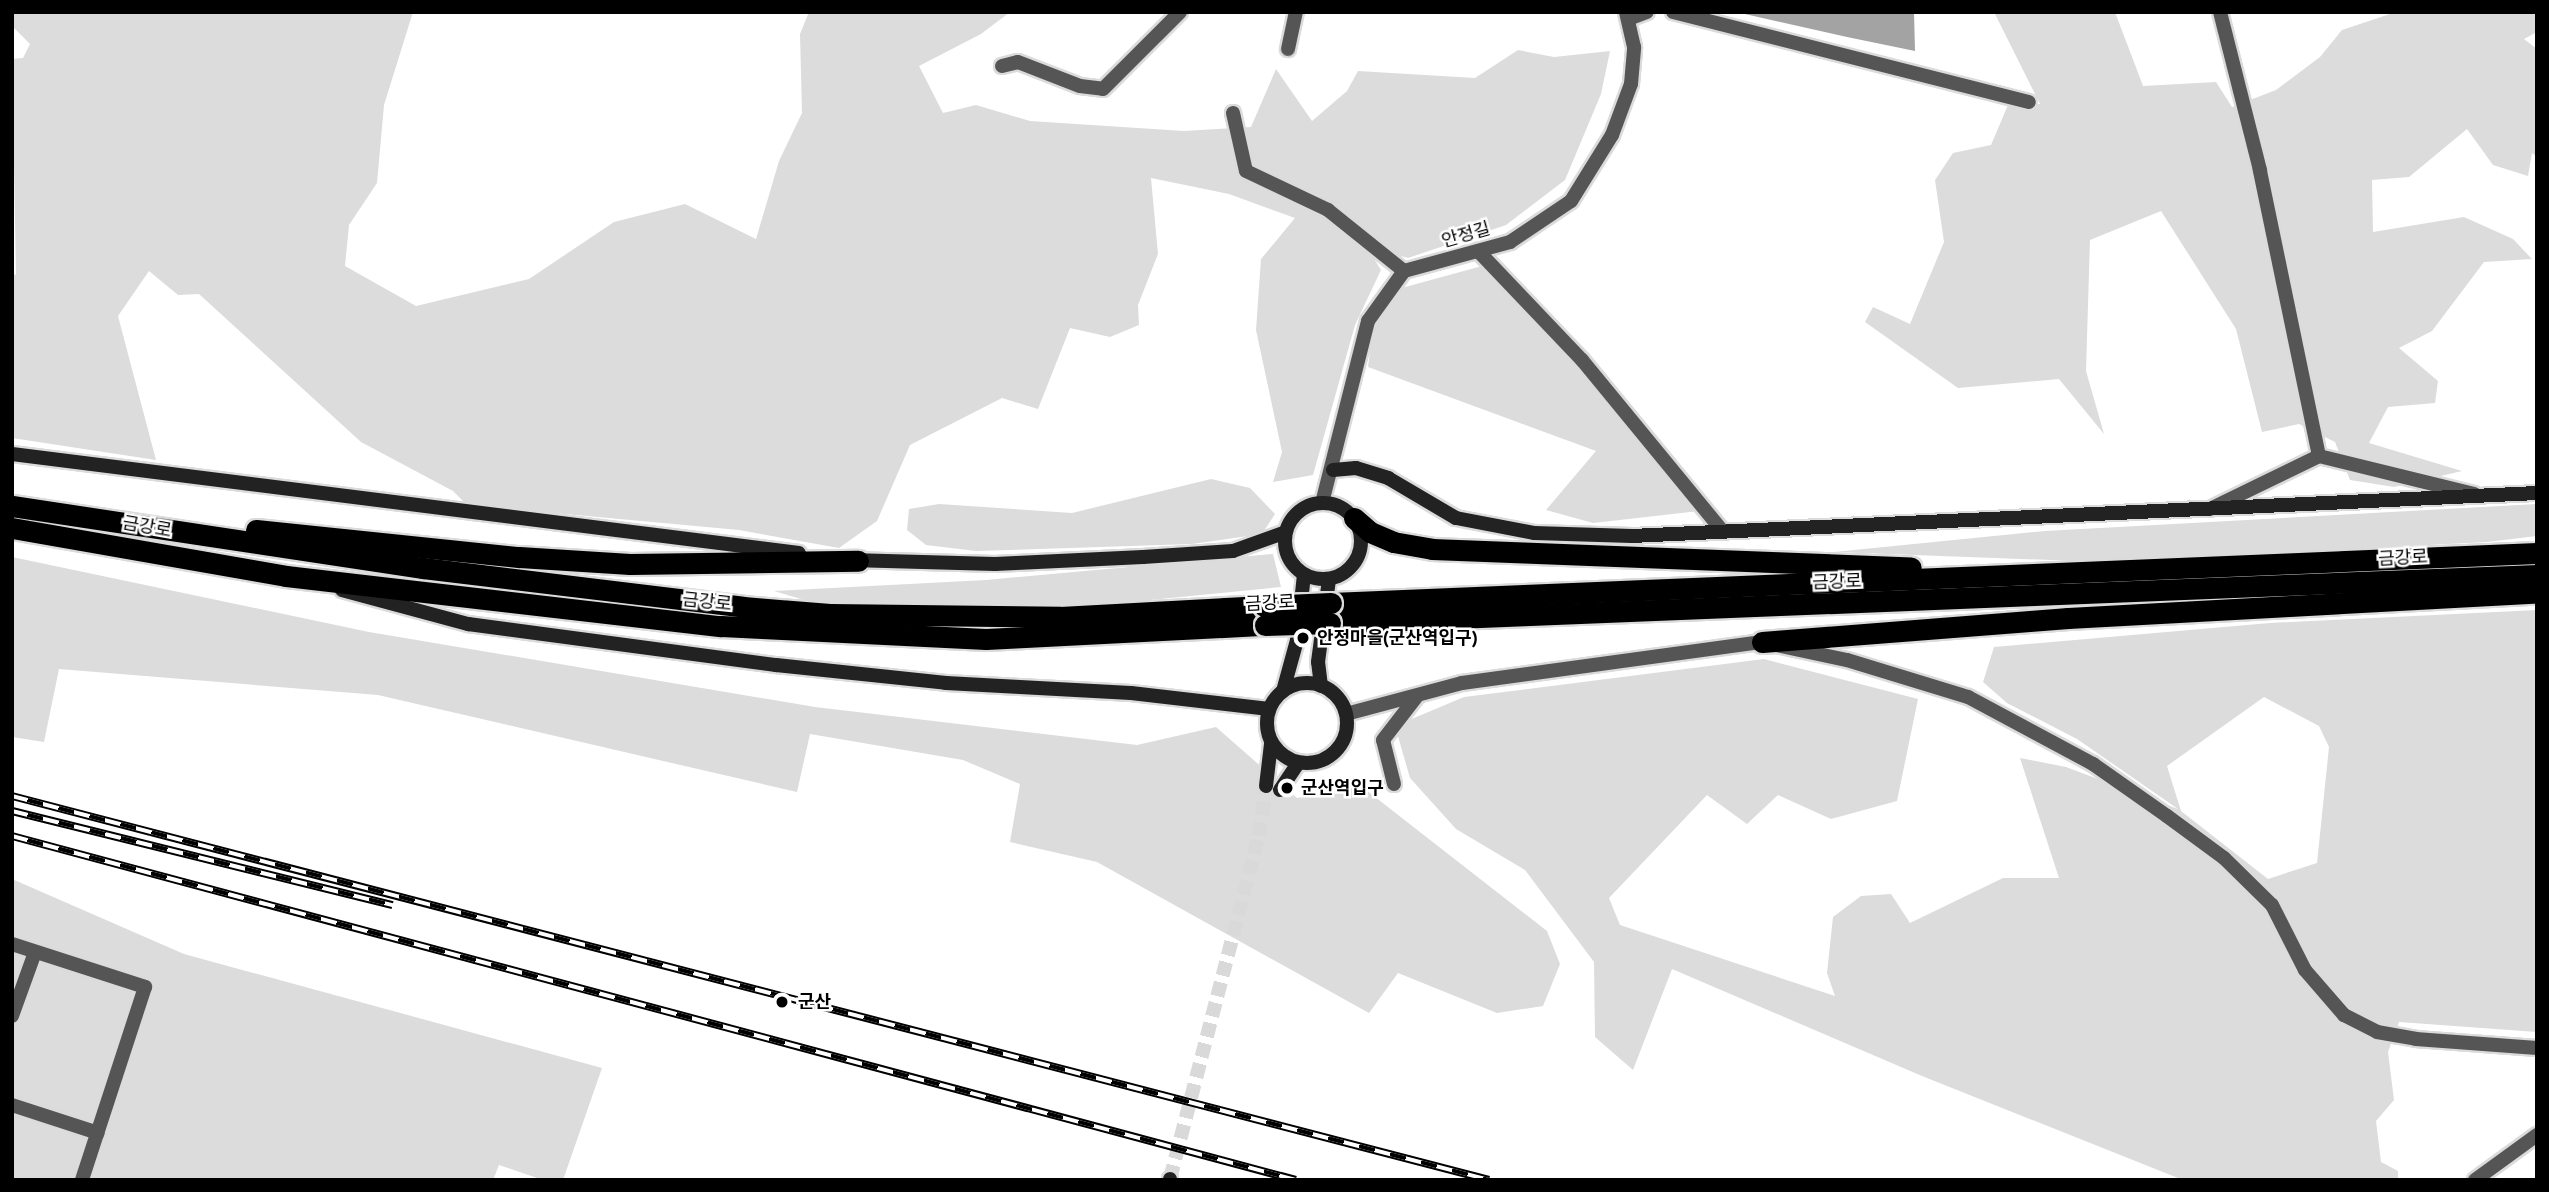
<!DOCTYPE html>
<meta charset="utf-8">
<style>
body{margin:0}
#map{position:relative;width:2549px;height:1192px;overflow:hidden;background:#fff;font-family:"Varela Round","Noto Sans KR",sans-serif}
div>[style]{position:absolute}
.green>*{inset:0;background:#dcdcdc}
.water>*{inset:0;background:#a3a3a3}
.secondary-tunnel>*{height:14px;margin-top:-7px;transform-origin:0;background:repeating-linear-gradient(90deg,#d9d9d9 0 14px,transparent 0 21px)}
.roads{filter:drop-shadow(2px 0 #dbdbdb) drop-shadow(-2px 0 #dbdbdb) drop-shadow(0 2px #dbdbdb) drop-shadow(0 -2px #dbdbdb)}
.street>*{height:14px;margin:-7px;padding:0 7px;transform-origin:7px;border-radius:7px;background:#555}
.secondary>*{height:14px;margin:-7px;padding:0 7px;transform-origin:7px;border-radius:7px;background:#222}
.secondary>.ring{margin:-7px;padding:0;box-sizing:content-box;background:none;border:14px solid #222;border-radius:50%}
.highway>*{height:21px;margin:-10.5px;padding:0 10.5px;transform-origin:10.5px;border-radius:10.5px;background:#000}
.rail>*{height:8px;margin-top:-4px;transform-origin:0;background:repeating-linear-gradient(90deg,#fff 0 16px,#000 0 32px);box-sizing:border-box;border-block:2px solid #000}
.bridges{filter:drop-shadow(2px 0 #dbdbdb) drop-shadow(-2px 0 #dbdbdb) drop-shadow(0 2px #dbdbdb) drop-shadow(0 -2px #dbdbdb)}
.highway-bridge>*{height:21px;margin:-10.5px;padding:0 10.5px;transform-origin:10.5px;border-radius:10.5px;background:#000}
.dots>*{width:19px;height:19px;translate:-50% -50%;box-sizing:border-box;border:4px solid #fff;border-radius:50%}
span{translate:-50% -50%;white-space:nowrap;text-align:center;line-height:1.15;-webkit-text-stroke:5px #fff;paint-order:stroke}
.street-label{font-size:18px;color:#000}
.poi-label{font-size:18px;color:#000;font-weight:700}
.left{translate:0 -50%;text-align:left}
.frame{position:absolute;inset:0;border:14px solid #000;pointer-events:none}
</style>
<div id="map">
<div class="green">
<div style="clip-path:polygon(12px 12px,413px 12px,384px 105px,377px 183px,349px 225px,345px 266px,416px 306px,529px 279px,614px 222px,685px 204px,756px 239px,779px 161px,802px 113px,800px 34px,809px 12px,1010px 12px,981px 34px,919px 66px,943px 113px,976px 105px,1030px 121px,1184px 131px,1251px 127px,1276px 69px,1312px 121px,1347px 91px,1358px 71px,1475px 78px,1518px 50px,1554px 57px,1610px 51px,1601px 94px,1565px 180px,1506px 225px,1408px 258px,1366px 246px,1381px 270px,1355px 325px,1313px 475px,1273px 482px,1282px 452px,1256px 330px,1261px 259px,1295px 218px,1229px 194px,1151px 178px,1158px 254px,1138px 305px,1139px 325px,1110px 337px,1070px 328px,1038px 409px,1002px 398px,910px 445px,877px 521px,839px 548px,739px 530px,467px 505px,453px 491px,361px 442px,199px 294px,178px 295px,149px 271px,118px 316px,156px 460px,12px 438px,12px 273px,16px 275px,12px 59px,23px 58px,30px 44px,12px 26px)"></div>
<div style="clip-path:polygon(1994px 12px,2115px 12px,2143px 86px,2216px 82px,2232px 107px,2276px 90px,2320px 57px,2342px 30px,2396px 12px,2537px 12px,2537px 32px,2524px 39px,2537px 49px,2537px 157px,2532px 153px,2528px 176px,2493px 165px,2467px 129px,2409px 177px,2372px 180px,2373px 232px,2464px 217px,2513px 239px,2532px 259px,2484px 262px,2432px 331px,2399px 348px,2438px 381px,2435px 403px,2388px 407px,2369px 443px,2462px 471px,2394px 487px,2350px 480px,2335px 442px,2299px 424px,2262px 432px,2236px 329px,2161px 211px,2090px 240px,2086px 371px,2104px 434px,2059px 379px,1958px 388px,1865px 322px,1873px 307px,1910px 324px,1944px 242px,1935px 180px,1953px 153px,1991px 145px,2008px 105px,2040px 104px)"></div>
<div style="clip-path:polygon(1482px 266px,1620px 414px,1699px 511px,1593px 523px,1546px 510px,1596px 451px,1368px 367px,1373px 327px,1398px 289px)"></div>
<div style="clip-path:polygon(1211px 479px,1250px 488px,1275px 514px,1262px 534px,1192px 544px,976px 551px,926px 545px,907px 530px,909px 509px,939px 504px,1072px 513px)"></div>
<div style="clip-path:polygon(2537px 504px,2537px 536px,2487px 542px,2103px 562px,1834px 552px,2045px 531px)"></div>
<div style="clip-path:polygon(1273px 554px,1281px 587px,1099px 605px,811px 602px,774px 591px,986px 580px)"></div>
<div style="clip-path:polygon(12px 557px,369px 632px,815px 707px,1137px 745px,1216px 727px,1297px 798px,1361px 786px,1547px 931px,1560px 964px,1543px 1006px,1497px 1013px,1398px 973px,1369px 1013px,1097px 862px,1010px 842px,1020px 784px,963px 760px,810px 734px,797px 792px,378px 695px,59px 669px,44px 742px,12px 737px)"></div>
<div style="clip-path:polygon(evenodd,2537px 610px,2537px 1032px,2399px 1022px,2388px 1052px,2394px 1100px,2376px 1121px,2381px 1162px,2398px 1171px,2398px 1180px,2183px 1180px,1922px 1076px,1672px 969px,1633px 1070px,1595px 1037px,1594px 962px,1525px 870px,1456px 829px,1410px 778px,1395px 726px,1464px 697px,1764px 659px,1918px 699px,1897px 801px,1831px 819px,1778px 795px,1747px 824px,1707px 795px,1609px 898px,1620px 925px,1835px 996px,1827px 973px,1833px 917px,1861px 896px,1891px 894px,1910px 923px,2003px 878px,2059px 878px,2020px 758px,2066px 767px,2178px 809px,2077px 739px,2007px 703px,1983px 682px,1994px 647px,2270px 623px,2537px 610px,2264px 697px,2319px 726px,2329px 747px,2317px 863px,2268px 879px,2181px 811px,2167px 766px,2264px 697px)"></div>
<div style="clip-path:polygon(12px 879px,184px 954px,602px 1068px,563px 1180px,543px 1180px,499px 1165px,493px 1180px,12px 1180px)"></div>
</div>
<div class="water">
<div style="clip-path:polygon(1736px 12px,1914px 12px,1915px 51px,1847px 37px)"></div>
</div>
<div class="secondary-tunnel">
<div style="left:1170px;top:1179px;width:354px;rotate:-75.5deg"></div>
<div style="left:1259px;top:836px;width:50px;rotate:-82deg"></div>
</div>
<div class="roads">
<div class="street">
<div style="left:1673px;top:12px;width:367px;rotate:14.2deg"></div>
<div style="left:1631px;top:18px;width:17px;rotate:-21deg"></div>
<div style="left:1288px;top:49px;width:38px;rotate:-78deg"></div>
<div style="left:1002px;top:66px;width:16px;rotate:-14deg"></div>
<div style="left:1018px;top:62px;width:66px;rotate:21.2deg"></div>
<div style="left:1080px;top:86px;width:23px;rotate:7deg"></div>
<div style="left:1103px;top:89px;width:109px;rotate:-45deg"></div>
<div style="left:1233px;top:113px;width:59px;rotate:77.4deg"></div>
<div style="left:1246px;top:171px;width:91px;rotate:25.4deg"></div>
<div style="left:1328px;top:210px;width:97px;rotate:38.8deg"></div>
<div style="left:1480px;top:253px;width:148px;rotate:46.4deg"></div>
<div style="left:1582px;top:360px;width:219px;rotate:50.6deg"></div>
<div style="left:2319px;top:456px;width:160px;rotate:13.8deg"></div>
<div style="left:1322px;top:503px;width:188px;rotate:-75.8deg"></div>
<div style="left:1368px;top:321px;width:62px;rotate:-54.2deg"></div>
<div style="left:1404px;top:271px;width:110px;rotate:-15.3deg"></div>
<div style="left:1510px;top:242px;width:73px;rotate:-33.9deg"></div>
<div style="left:1571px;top:201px;width:78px;rotate:-58.2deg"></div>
<div style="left:1612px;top:135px;width:54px;rotate:-69.6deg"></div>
<div style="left:1631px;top:84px;width:37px;rotate:-85deg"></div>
<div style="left:1634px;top:47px;width:36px;rotate:-103deg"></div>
<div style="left:2210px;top:509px;width:121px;rotate:-25.9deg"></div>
<div style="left:2319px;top:456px;width:292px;rotate:-101.7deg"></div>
<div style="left:2260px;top:170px;width:163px;rotate:-104.2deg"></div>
<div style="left:1346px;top:714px;width:120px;rotate:-15deg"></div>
<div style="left:1462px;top:683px;width:303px;rotate:-7.8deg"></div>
<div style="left:1762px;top:642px;width:87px;rotate:12deg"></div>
<div style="left:1847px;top:660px;width:127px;rotate:17deg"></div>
<div style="left:1968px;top:697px;width:142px;rotate:28.2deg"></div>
<div style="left:2093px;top:764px;width:90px;rotate:35.1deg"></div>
<div style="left:2167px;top:816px;width:71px;rotate:36.4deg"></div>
<div style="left:2224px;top:858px;width:67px;rotate:44.4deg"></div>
<div style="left:2272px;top:905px;width:73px;rotate:63.1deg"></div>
<div style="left:2305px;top:970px;width:60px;rotate:49.1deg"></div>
<div style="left:2344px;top:1015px;width:37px;rotate:27deg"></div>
<div style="left:2377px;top:1032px;width:40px;rotate:10deg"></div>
<div style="left:2416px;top:1039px;width:121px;rotate:4.3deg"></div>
<div style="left:1394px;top:784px;width:45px;rotate:-104deg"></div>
<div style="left:1383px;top:740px;width:56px;rotate:-52.3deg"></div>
<div style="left:12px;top:944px;width:140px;rotate:17.9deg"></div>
<div style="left:145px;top:987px;width:203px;rotate:108.1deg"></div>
<div style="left:12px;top:1016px;width:68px;rotate:-70.2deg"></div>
<div style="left:12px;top:1105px;width:90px;rotate:18deg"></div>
<div style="left:2475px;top:1180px;width:77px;rotate:-36deg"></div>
</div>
<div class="secondary">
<div style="left:12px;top:454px;width:793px;rotate:7.17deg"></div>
<div style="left:1333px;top:470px;width:23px;rotate:-5deg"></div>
<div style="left:1356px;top:468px;width:34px;rotate:17deg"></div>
<div style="left:1388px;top:478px;width:79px;rotate:30.5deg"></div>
<div style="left:1456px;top:518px;width:79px;rotate:10.9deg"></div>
<div style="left:1534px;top:533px;width:98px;rotate:1.8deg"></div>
<div style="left:1632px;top:536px;width:906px;rotate:-2.72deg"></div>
<div class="ring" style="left:1285px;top:503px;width:62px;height:62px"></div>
<div style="left:850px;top:560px;width:145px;rotate:1.6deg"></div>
<div style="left:995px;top:564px;width:148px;rotate:-2.7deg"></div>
<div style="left:1143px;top:557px;width:90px;rotate:-3.8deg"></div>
<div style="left:1233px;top:551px;width:56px;rotate:-19.7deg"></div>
<div style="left:342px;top:590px;width:131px;rotate:15.1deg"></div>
<div style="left:468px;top:624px;width:311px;rotate:7.6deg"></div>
<div style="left:776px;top:665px;width:171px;rotate:6deg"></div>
<div style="left:946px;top:683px;width:185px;rotate:3.1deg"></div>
<div style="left:1131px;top:693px;width:139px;rotate:6.6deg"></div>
<div class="ring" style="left:1267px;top:683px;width:66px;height:66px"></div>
<div style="left:1321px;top:686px;width:24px;rotate:-97deg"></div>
<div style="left:1318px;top:662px;width:83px;rotate:-82.4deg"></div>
<div style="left:1283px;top:691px;width:53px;rotate:-74.6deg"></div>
<div style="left:1297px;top:640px;width:65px;rotate:-83.9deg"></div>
<div style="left:1266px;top:786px;width:42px;rotate:-83.2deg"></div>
<div style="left:1280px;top:790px;width:32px;rotate:-56deg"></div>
<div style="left:1170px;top:1180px;width:1px;rotate:-90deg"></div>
</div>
<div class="highway">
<div style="left:12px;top:506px;width:416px;rotate:8.6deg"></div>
<div style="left:423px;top:568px;width:322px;rotate:6.9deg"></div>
<div style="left:743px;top:607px;width:87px;rotate:4.6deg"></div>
<div style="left:830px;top:614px;width:230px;rotate:0.7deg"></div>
<div style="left:1060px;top:617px;width:204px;rotate:-3.1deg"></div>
<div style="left:1354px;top:518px;width:21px;rotate:41deg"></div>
<div style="left:1370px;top:532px;width:25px;rotate:23deg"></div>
<div style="left:1393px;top:542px;width:40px;rotate:10deg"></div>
<div style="left:1432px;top:549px;width:479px;rotate:2.2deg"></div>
<div style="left:12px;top:528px;width:278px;rotate:9.9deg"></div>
<div style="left:286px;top:576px;width:438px;rotate:6.6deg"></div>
<div style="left:721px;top:626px;width:265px;rotate:2.8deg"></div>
<div style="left:986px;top:639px;width:279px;rotate:-2.9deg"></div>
<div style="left:256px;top:530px;width:264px;rotate:5.9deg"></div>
<div style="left:519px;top:557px;width:111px;rotate:3.6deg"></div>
<div style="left:630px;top:564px;width:228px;rotate:-0.8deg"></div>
<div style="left:1331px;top:603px;width:1207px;rotate:-2.37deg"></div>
<div style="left:1330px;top:623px;width:1208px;rotate:-2.28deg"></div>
<div style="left:1762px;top:642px;width:307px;rotate:-4.5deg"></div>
<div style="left:2068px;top:618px;width:470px;rotate:-3.1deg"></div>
</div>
</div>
<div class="rail">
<div style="left:12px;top:796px;width:1526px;rotate:14.57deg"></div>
<div style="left:12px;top:811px;width:392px;rotate:13.9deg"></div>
<div style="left:12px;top:836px;width:1329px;rotate:15deg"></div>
</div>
<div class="bridges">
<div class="highway-bridge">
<div style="left:1264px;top:606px;width:67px;rotate:-2.6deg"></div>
<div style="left:1265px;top:625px;width:65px;rotate:-1.8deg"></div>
</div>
</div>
<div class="dots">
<div style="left:1303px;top:638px;background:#000"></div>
<div style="left:1287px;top:788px;background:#000"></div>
<div style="left:782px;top:1002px;background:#000"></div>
</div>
<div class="street-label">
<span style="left:1466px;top:235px;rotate:-16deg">안정길</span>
<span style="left:147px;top:527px;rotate:10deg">금강로</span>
<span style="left:2403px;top:558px;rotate:-3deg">금강로</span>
<span style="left:1837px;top:582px;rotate:-2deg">금강로</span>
<span style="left:707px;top:602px;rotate:6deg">금강로</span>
<span style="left:1270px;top:603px;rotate:-3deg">금강로</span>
</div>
<div class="poi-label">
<span class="left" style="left:1317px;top:638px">안정마을(군산역입구)</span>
<span class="left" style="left:1301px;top:788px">군산역입구</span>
<span class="left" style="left:798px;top:1002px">군산</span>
</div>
<div class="frame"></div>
</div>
